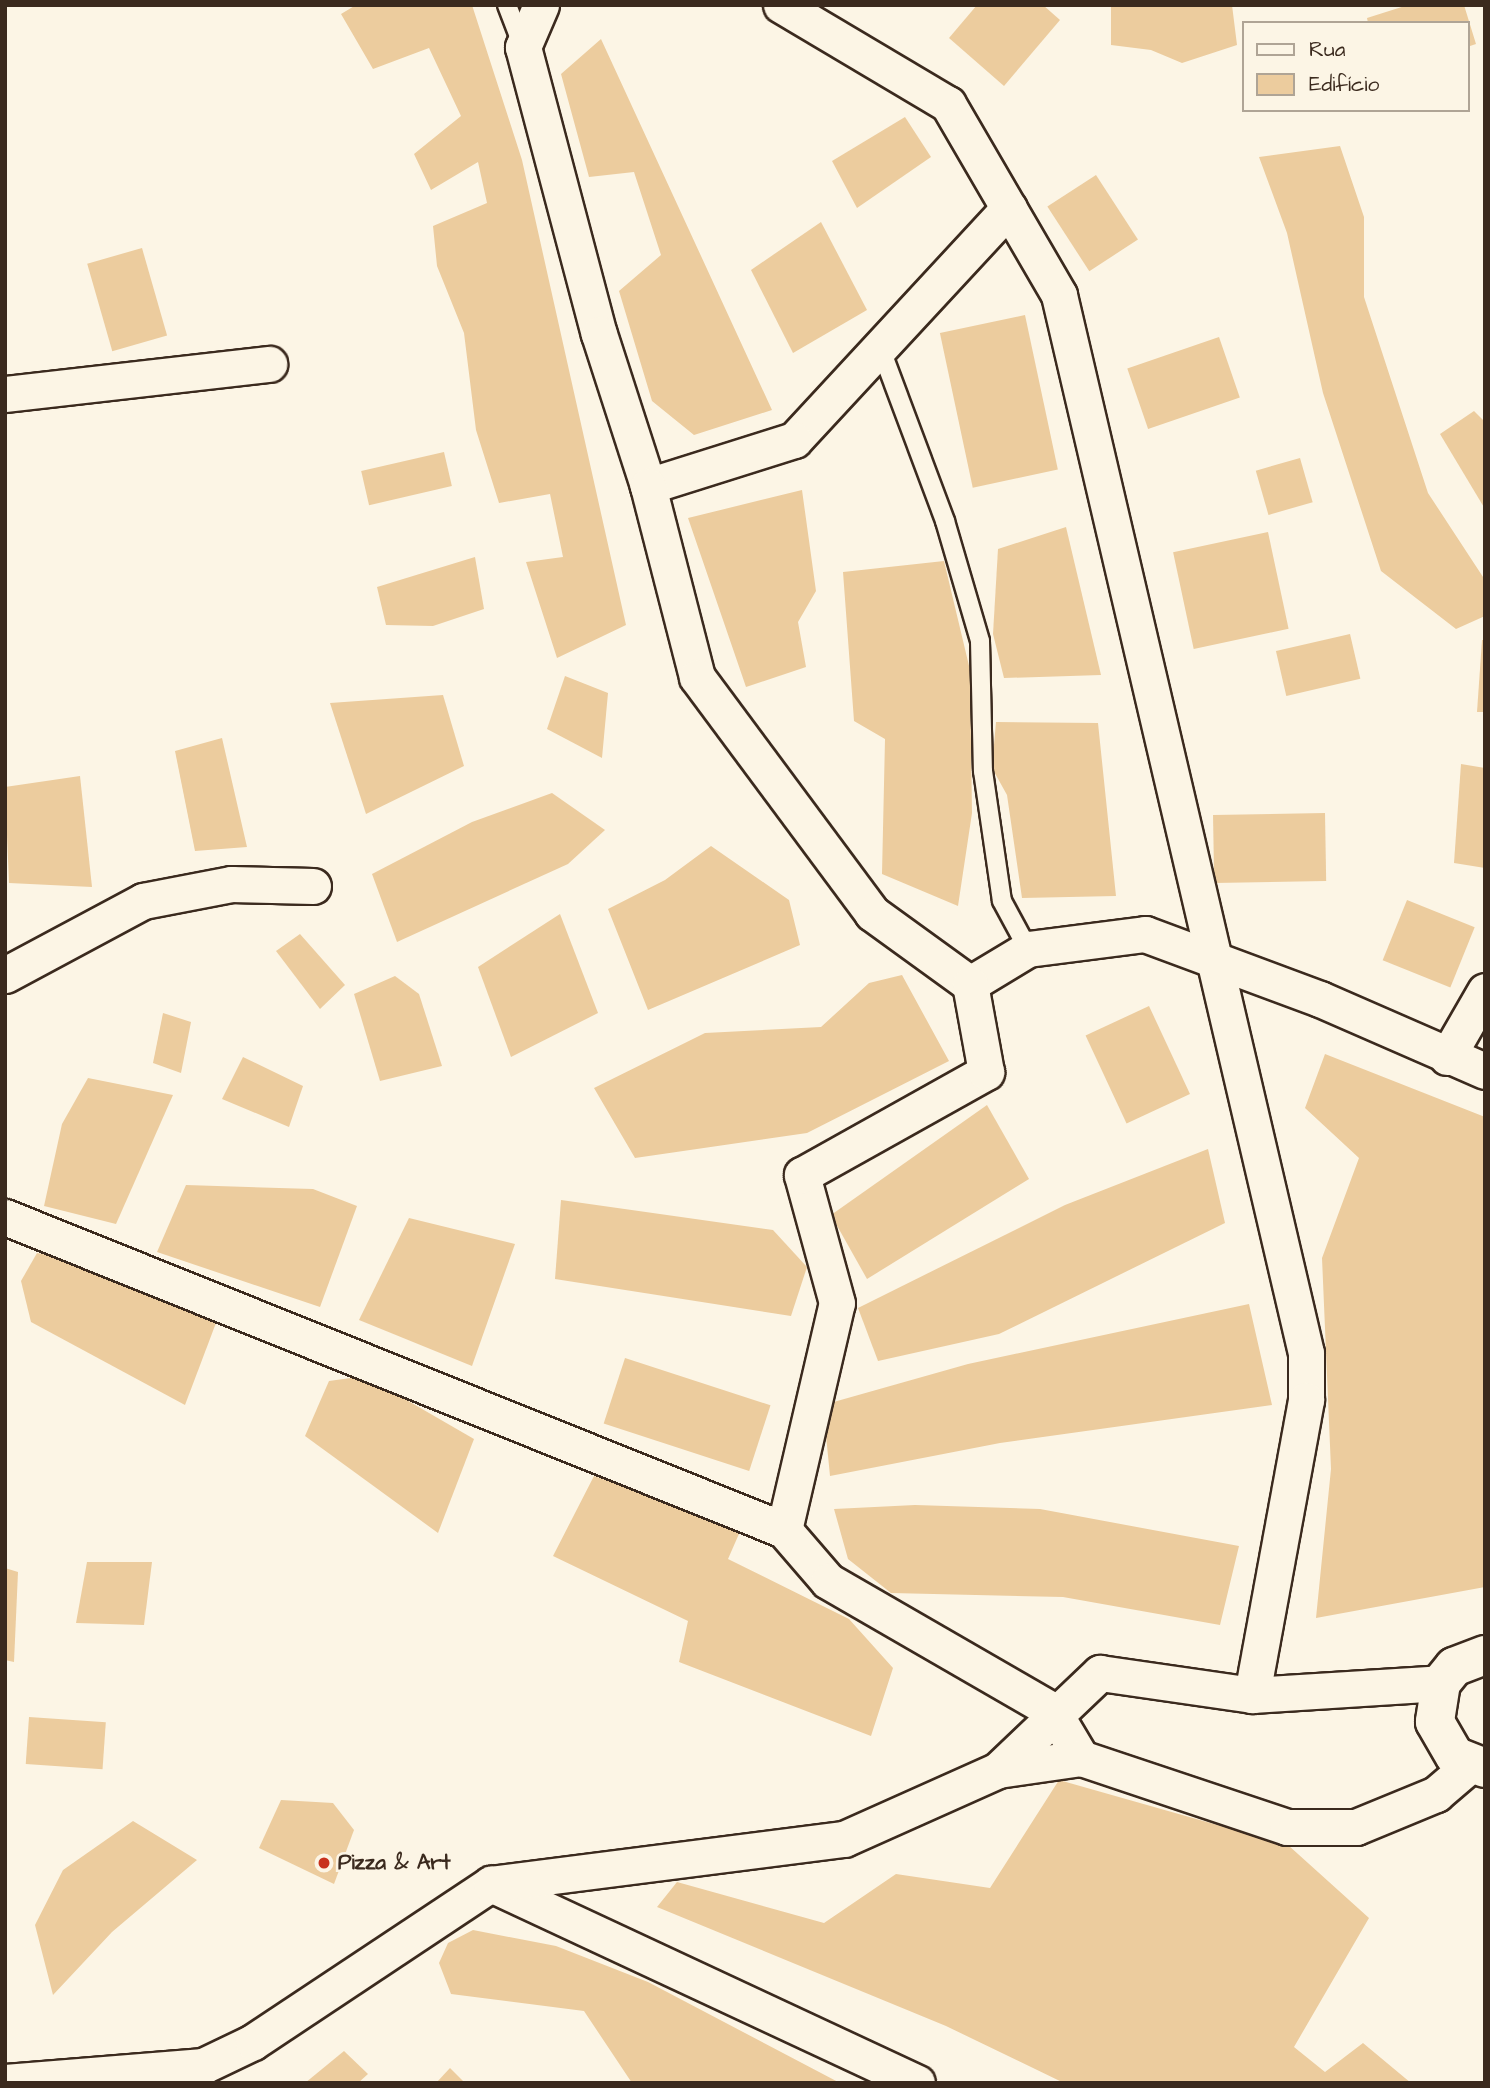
<!DOCTYPE html>
<meta charset="utf-8">
<style>
body{margin:0}
#map{position:relative;width:1490px;height:2088px;overflow:hidden;background:#fcf5e5;font-family:"Architects Daughter",sans-serif}
div>[style]{position:absolute}
.building>*{inset:0;background:#eccc9e;transform-origin:0 0}
.roads{filter:drop-shadow(2px 0 #3b2a1e) drop-shadow(-2px 0 #3b2a1e) drop-shadow(0 2px #3b2a1e) drop-shadow(0 -2px #3b2a1e)}
.lane>*{height:18px;margin:-9px;padding:0 9px;transform-origin:9px;border-radius:9px;background:#fcf5e5}
.street>*{height:35px;margin:-17.5px;padding:0 17.5px;transform-origin:17.5px;border-radius:17.5px;background:#fcf5e5}
.secondary>*{height:38px;margin:-19px;padding:0 19px;transform-origin:19px;border-radius:19px;background:#fcf5e5}
.dots>*{width:19px;height:19px;translate:-50% -50%;box-sizing:border-box;border:4px solid #fcf5e5;border-radius:50%}
span{translate:-50% -50%;white-space:nowrap;text-align:center;line-height:1.15;-webkit-text-stroke:5px #fcf5e5;paint-order:stroke}
.poi-label{font-size:21px;color:#3b2a1e;font-weight:700}
.left{translate:0 -50%;text-align:left}
.frame{position:absolute;inset:0;border:7px solid #3b2a1e;pointer-events:none}
.legend{position:absolute;left:1242px;top:21px;width:228px;height:91px;box-sizing:border-box;background:#fcf5e5;border:2px solid #afa495;margin:0;padding:9px 12px;list-style:none;font-size:21px;color:#3b2a1e}
.legend li{display:flex;align-items:center;gap:14px;height:35px}
.legend b{width:35px;border:2px solid #afa495}
</style>
<div id="map">
<div class="building">
<div style="clip-path:polygon(356px 5px,472px 5px,522px 160px,626px 625px,557px 658px,526px 562px,563px 557px,550px 494px,499px 503px,476px 430px,464px 333px,437px 266px,433px 226px,487px 203px,478px 162px,431px 190px,414px 154px,461px 116px,429px 48px,373px 69px,341px 14px)"></div>
<div style="clip-path:polygon(977px 5px,1043px 5px,1060px 20px,1004px 86px,949px 38px)"></div>
<div style="clip-path:polygon(1111px 5px,1232px 5px,1237px 45px,1182px 63px,1151px 50px,1111px 45px)"></div>
<div style="clip-path:polygon(1408px 5px,1464px 5px,1476px 44px,1467px 47px,1467px 23px,1368px 23px,1367px 18px)"></div>
<div style="clip-path:polygon(601px 39px,772px 410px,694px 435px,652px 401px,619px 291px,661px 255px,634px 172px,589px 177px,561px 74px)"></div>
<div style="clip-path:polygon(905px 117px,931px 157px,857px 208px,832px 161px)"></div>
<div style="clip-path:polygon(1340px 146px,1364px 217px,1364px 297px,1428px 493px,1485px 580px,1485px 616px,1456px 629px,1381px 571px,1323px 393px,1287px 233px,1259px 157px)"></div>
<div style="left:1096px;top:175px;width:77px;height:58px;rotate:57deg"></div>
<div style="clip-path:polygon(821px 222px,867px 310px,793px 353px,751px 270px)"></div>
<div style="left:142px;top:248px;width:91px;height:57px;rotate:74deg"></div>
<div style="left:1025px;top:315px;width:158px;height:87px;rotate:78deg"></div>
<div style="left:1219px;top:337px;width:64px;height:97px;rotate:71deg"></div>
<div style="clip-path:polygon(1474px 411px,1485px 422px,1485px 509px,1440px 434px)"></div>
<div style="left:444px;top:452px;width:35px;height:85px;rotate:77deg"></div>
<div style="left:1300px;top:458px;width:46px;height:46px;rotate:74deg"></div>
<div style="clip-path:polygon(802px 490px,816px 591px,798px 622px,806px 667px,746px 687px,688px 518px)"></div>
<div style="clip-path:polygon(1066px 527px,1101px 675px,1004px 678px,993px 634px,998px 549px)"></div>
<div style="left:1268px;top:532px;width:99px;height:97px;rotate:78deg"></div>
<div style="clip-path:polygon(475px 557px,484px 609px,433px 626px,386px 625px,377px 587px)"></div>
<div style="clip-path:polygon(944px 561px,970px 670px,972px 813px,958px 906px,882px 874px,885px 739px,854px 721px,843px 572px)"></div>
<div style="left:1350px;top:634px;width:46px;height:76px;rotate:77deg"></div>
<div style="clip-path:polygon(1482px 640px,1485px 640px,1485px 712px,1477px 712px)"></div>
<div style="clip-path:polygon(565px 676px,608px 693px,602px 758px,547px 729px)"></div>
<div style="clip-path:polygon(443px 695px,464px 766px,366px 814px,330px 703px)"></div>
<div style="clip-path:polygon(996px 722px,1098px 723px,1116px 896px,1022px 898px,1007px 795px,992px 768px)"></div>
<div style="clip-path:polygon(222px 738px,247px 847px,195px 851px,175px 751px)"></div>
<div style="clip-path:polygon(1461px 764px,1485px 768px,1485px 868px,1454px 863px)"></div>
<div style="clip-path:polygon(80px 776px,92px 887px,9px 883px,5px 787px)"></div>
<div style="clip-path:polygon(552px 793px,605px 830px,568px 864px,397px 942px,372px 874px,472px 822px)"></div>
<div style="left:1325px;top:813px;width:68px;height:112px;rotate:89deg"></div>
<div style="clip-path:polygon(711px 846px,789px 900px,800px 945px,648px 1010px,608px 909px,665px 880px)"></div>
<div style="left:1407px;top:900px;width:73px;height:65px;rotate:22deg"></div>
<div style="clip-path:polygon(560px 914px,598px 1013px,511px 1057px,478px 967px)"></div>
<div style="clip-path:polygon(300px 934px,345px 985px,320px 1009px,276px 951px)"></div>
<div style="clip-path:polygon(902px 975px,949px 1061px,807px 1133px,635px 1158px,594px 1088px,705px 1033px,821px 1027px,869px 983px)"></div>
<div style="clip-path:polygon(395px 976px,419px 994px,442px 1066px,380px 1081px,354px 994px)"></div>
<div style="left:1149px;top:1006px;width:97px;height:70px;rotate:65deg"></div>
<div style="clip-path:polygon(163px 1013px,191px 1022px,181px 1073px,153px 1063px)"></div>
<div style="clip-path:polygon(1325px 1054px,1485px 1117px,1485px 1587px,1316px 1618px,1331px 1469px,1322px 1258px,1359px 1158px,1305px 1108px)"></div>
<div style="clip-path:polygon(243px 1057px,303px 1086px,289px 1127px,222px 1099px)"></div>
<div style="clip-path:polygon(88px 1078px,173px 1095px,116px 1224px,44px 1206px,62px 1124px)"></div>
<div style="clip-path:polygon(987px 1105px,1029px 1179px,867px 1279px,831px 1215px)"></div>
<div style="clip-path:polygon(1208px 1149px,1225px 1223px,999px 1334px,878px 1361px,858px 1308px,1065px 1205px)"></div>
<div style="clip-path:polygon(186px 1185px,313px 1189px,357px 1206px,320px 1307px,157px 1252px)"></div>
<div style="clip-path:polygon(561px 1200px,773px 1230px,807px 1267px,791px 1316px,555px 1279px)"></div>
<div style="clip-path:polygon(409px 1218px,515px 1244px,472px 1366px,359px 1320px)"></div>
<div style="clip-path:polygon(37px 1253px,105px 1266px,219px 1315px,185px 1405px,31px 1322px,21px 1281px)"></div>
<div style="clip-path:polygon(1249px 1304px,1272px 1405px,1000px 1443px,830px 1476px,823px 1405px,968px 1364px)"></div>
<div style="left:625px;top:1358px;width:153px;height:69px;rotate:18deg"></div>
<div style="clip-path:polygon(365px 1376px,474px 1439px,438px 1533px,305px 1436px,329px 1381px)"></div>
<div style="clip-path:polygon(594px 1476px,742px 1527px,728px 1559px,849px 1619px,893px 1668px,871px 1736px,679px 1662px,688px 1621px,553px 1556px)"></div>
<div style="clip-path:polygon(915px 1505px,1040px 1509px,1239px 1546px,1220px 1625px,1063px 1597px,891px 1593px,848px 1559px,834px 1509px)"></div>
<div style="clip-path:polygon(87px 1562px,152px 1562px,144px 1625px,76px 1623px)"></div>
<div style="clip-path:polygon(5px 1568px,18px 1572px,14px 1662px,5px 1660px)"></div>
<div style="left:29px;top:1717px;width:77px;height:47px;rotate:4deg"></div>
<div style="clip-path:polygon(1059px 1780px,1288px 1845px,1369px 1918px,1294px 2047px,1325px 2072px,1363px 2043px,1411px 2083px,1064px 2083px,946px 2026px,657px 1907px,677px 1882px,824px 1923px,896px 1874px,990px 1888px)"></div>
<div style="clip-path:polygon(281px 1800px,333px 1803px,354px 1830px,334px 1884px,259px 1848px)"></div>
<div style="clip-path:polygon(133px 1821px,197px 1860px,112px 1932px,53px 1995px,35px 1925px,63px 1870px)"></div>
<div style="clip-path:polygon(473px 1930px,556px 1946px,648px 1982px,840px 2083px,632px 2083px,584px 2011px,451px 1994px,439px 1963px,448px 1943px)"></div>
<div style="clip-path:polygon(344px 2051px,368px 2074px,358px 2083px,305px 2083px)"></div>
<div style="clip-path:polygon(450px 2068px,465px 2083px,436px 2083px)"></div>
</div>
<div class="roads">
<div class="lane">
<div style="left:507px;top:5px;width:42px;rotate:69deg"></div>
<div style="left:880px;top:347px;width:186px;rotate:69.5deg"></div>
<div style="left:945px;top:521px;width:125px;rotate:73.7deg"></div>
<div style="left:980px;top:641px;width:130px;rotate:88.7deg"></div>
<div style="left:983px;top:771px;width:131px;rotate:81.7deg"></div>
<div style="left:1002px;top:901px;width:55px;rotate:61.6deg"></div>
</div>
<div class="street">
<div style="left:541px;top:5px;width:46px;rotate:113.2deg"></div>
<div style="left:523px;top:47px;width:297px;rotate:75.2deg"></div>
<div style="left:599px;top:334px;width:160px;rotate:72.1deg"></div>
<div style="left:781px;top:5px;width:194px;rotate:30.7deg"></div>
<div style="left:948px;top:104px;width:221px;rotate:59.8deg"></div>
<div style="left:1059px;top:295px;width:1086px;rotate:76.86deg"></div>
<div style="left:1306px;top:1353px;width:47px;rotate:90deg"></div>
<div style="left:1306px;top:1400px;width:300px;rotate:100.4deg"></div>
<div style="left:1009px;top:208px;width:316px;rotate:132.8deg"></div>
<div style="left:794px;top:440px;width:153px;rotate:162.5deg"></div>
<div style="left:648px;top:486px;width:197px;rotate:75.6deg"></div>
<div style="left:697px;top:677px;width:294px;rotate:53.4deg"></div>
<div style="left:872px;top:913px;width:121px;rotate:35.9deg"></div>
<div style="left:970px;top:984px;width:68px;rotate:-31.1deg"></div>
<div style="left:1028px;top:949px;width:118px;rotate:-7.3deg"></div>
<div style="left:1145px;top:934px;width:187px;rotate:20.4deg"></div>
<div style="left:1320px;top:999px;width:180px;rotate:23.6deg"></div>
<div style="left:5px;top:394px;width:266px;rotate:-6.5deg"></div>
<div style="left:5px;top:975px;width:157px;rotate:-28.2deg"></div>
<div style="left:143px;top:901px;width:90px;rotate:-10.9deg"></div>
<div style="left:231px;top:884px;width:82px;rotate:1.4deg"></div>
<div style="left:1447px;top:1057px;width:76px;rotate:-60.1deg"></div>
<div style="left:5px;top:1217px;width:840px;rotate:21.89deg"></div>
<div style="left:784px;top:1530px;width:67px;rotate:49.2deg"></div>
<div style="left:828px;top:1581px;width:260px;rotate:30deg"></div>
<div style="left:1053px;top:1711px;width:55px;rotate:59.2deg"></div>
<div style="left:784px;top:1530px;width:233px;rotate:-76.9deg"></div>
<div style="left:837px;top:1303px;width:133px;rotate:-105.3deg"></div>
<div style="left:802px;top:1175px;width:211px;rotate:-29.2deg"></div>
<div style="left:986px;top:1072px;width:89px;rotate:-100.3deg"></div>
<div style="left:998px;top:1770px;width:141px;rotate:-43.6deg"></div>
<div style="left:1100px;top:1673px;width:154px;rotate:8.2deg"></div>
<div style="left:1252px;top:1695px;width:189px;rotate:-3.6deg"></div>
<div style="left:491px;top:1884px;width:470px;rotate:25deg"></div>
<div style="left:5px;top:2082px;width:199px;rotate:-4.6deg"></div>
<div style="left:203px;top:2066px;width:55px;rotate:-25.6deg"></div>
<div style="left:253px;top:2042px;width:286px;rotate:-33.6deg"></div>
<div style="left:491px;top:1884px;width:356px;rotate:-7.3deg"></div>
<div style="left:844px;top:1839px;width:169px;rotate:-24.1deg"></div>
<div style="left:998px;top:1770px;width:84px;rotate:-8.2deg"></div>
<div style="left:1081px;top:1758px;width:217px;rotate:18.5deg"></div>
<div style="left:1287px;top:1827px;width:69px"></div>
<div style="left:1356px;top:1827px;width:87px;rotate:-22.4deg"></div>
<div style="left:1436px;top:1794px;width:45px;rotate:-40.5deg"></div>
</div>
<div class="secondary">
<div style="left:1485px;top:1655px;width:33px;rotate:159deg"></div>
<div style="left:1454px;top:1667px;width:21px;rotate:129deg"></div>
<div style="left:1441px;top:1683px;width:39px;rotate:99deg"></div>
<div style="left:1435px;top:1722px;width:39px;rotate:60deg"></div>
<div style="left:1455px;top:1756px;width:32px;rotate:22deg"></div>
</div>
</div>
<div class="dots">
<div style="left:324px;top:1863px;background:#c8321e"></div>
</div>
<div class="poi-label">
<span class="left" style="left:338px;top:1863px">Pizza &amp; Art</span>
</div>
<div class="frame"></div>
<ul class="legend">
<li><b style="height:9px;background:#fcf5e5"></b>Rua</li>
<li><b style="height:19px;background:#eccc9e"></b>Edifício</li>
</ul>
</div>
